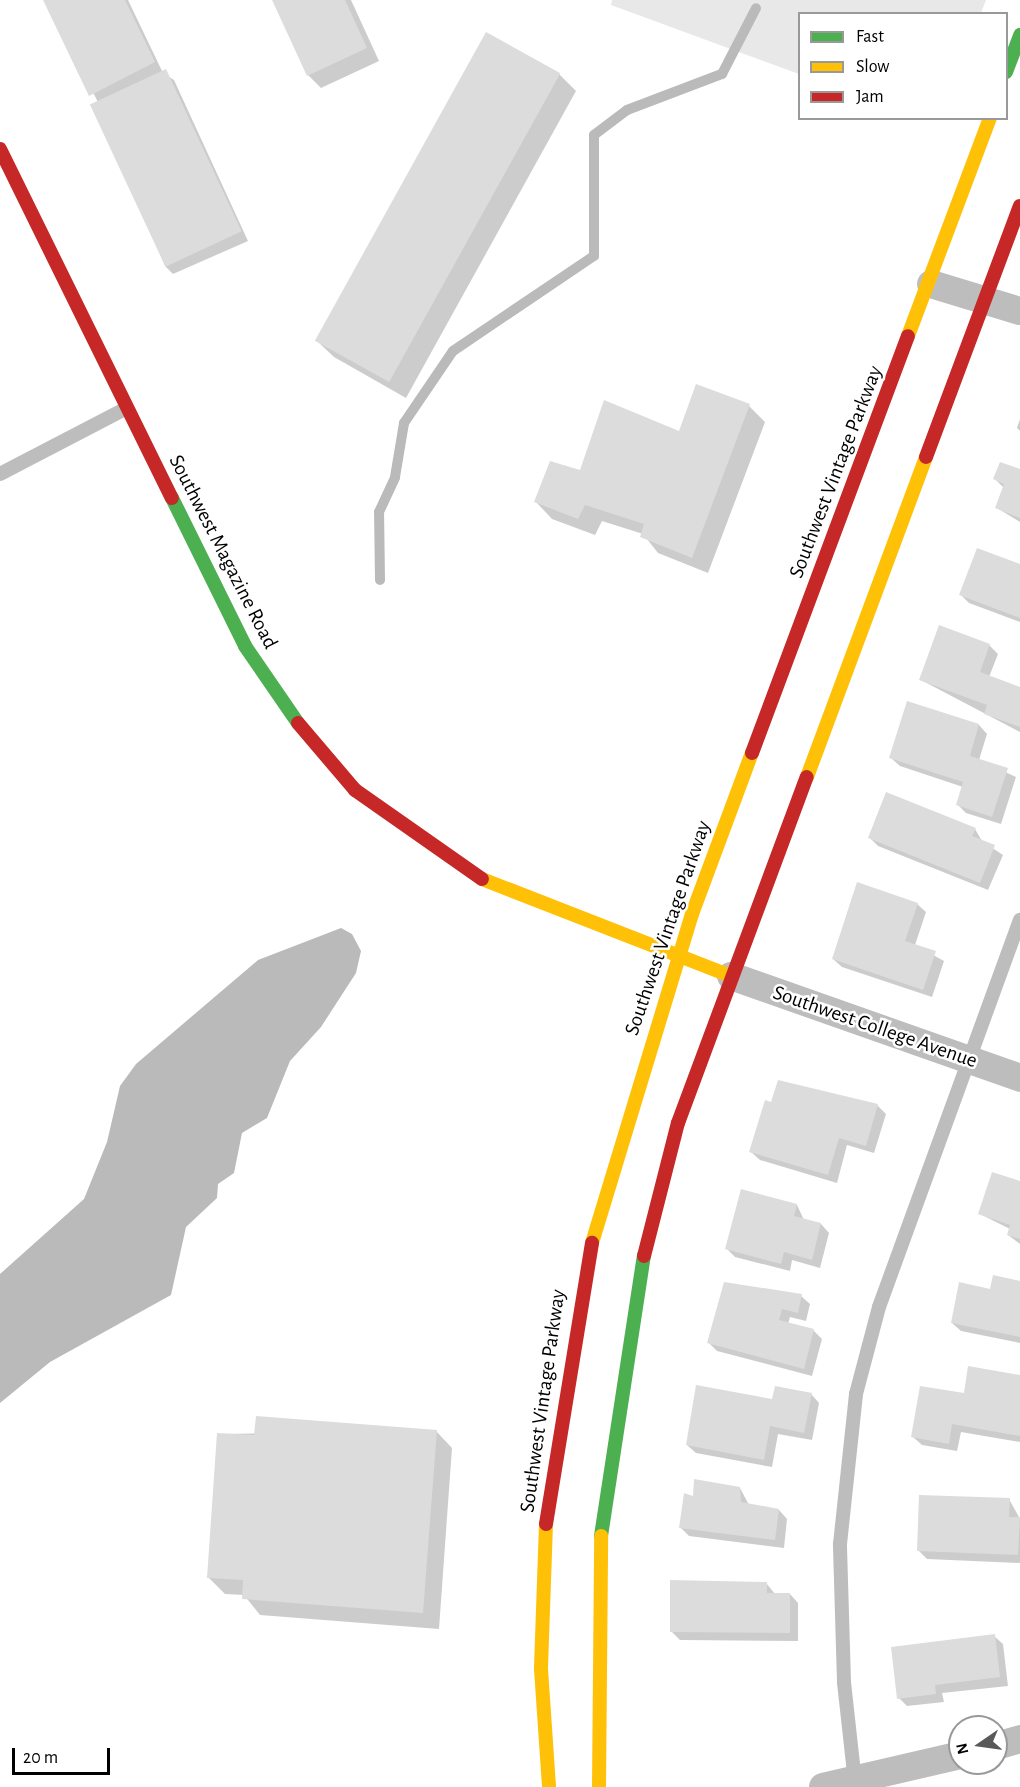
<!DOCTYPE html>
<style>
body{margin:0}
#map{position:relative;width:1020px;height:1787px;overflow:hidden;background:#fff;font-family:"Alegreya Sans",sans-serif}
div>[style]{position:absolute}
.green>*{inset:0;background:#e8e8e8}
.water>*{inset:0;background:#bababa}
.shadow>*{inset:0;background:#0003}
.stream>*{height:10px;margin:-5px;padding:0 5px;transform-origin:5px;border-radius:5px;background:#bababa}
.building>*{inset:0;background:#dcdcdc;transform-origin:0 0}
.lane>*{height:14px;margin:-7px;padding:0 7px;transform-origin:7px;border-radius:7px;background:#bdbdbd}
.street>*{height:28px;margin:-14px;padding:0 14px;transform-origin:14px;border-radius:14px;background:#bdbdbd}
.fast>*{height:14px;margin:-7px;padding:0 7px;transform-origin:7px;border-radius:7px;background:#4caf50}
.slow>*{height:14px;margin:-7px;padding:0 7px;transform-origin:7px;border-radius:7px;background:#ffc107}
.jam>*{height:14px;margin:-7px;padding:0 7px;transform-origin:7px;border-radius:7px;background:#c62828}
span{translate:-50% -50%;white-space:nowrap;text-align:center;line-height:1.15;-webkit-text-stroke:5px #fff;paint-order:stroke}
.street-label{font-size:21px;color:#000}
.legend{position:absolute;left:798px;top:12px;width:210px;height:108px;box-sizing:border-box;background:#fff;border:2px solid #999;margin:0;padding:8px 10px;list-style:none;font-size:18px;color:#000}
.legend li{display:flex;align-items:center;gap:12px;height:30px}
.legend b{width:30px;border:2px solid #999}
.north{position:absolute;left:948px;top:1715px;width:60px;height:60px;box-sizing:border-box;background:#fff;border:2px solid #999;border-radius:50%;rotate:257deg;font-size:16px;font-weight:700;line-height:24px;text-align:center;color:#000}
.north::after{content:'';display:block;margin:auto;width:21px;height:27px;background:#595959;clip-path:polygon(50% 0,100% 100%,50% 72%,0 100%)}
.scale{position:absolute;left:12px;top:1748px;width:98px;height:27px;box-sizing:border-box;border:3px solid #000;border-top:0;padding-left:8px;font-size:18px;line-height:21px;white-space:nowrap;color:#000;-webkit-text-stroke:4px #fff;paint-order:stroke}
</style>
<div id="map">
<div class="green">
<div style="clip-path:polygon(612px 0,986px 0,981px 13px,800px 14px,799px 74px,611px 5px)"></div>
</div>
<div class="water">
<div style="clip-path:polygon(341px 928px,352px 934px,361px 951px,356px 973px,321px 1027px,290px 1061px,267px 1118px,242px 1133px,234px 1173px,218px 1184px,217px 1198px,186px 1227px,171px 1295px,50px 1362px,0 1403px,0 1274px,84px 1199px,107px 1142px,120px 1086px,136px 1064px,258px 960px)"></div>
</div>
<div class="shadow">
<div style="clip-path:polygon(45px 0,128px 0,163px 73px,174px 80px,248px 241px,173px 274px,165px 266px,99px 104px)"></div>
<div style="clip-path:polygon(273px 0,351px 0,379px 61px,321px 88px,308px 75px)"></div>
<div style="clip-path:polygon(487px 34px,560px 75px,576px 91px,406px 398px,334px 357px,317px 341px)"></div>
<div style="clip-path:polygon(749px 406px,765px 422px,708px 573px,658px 553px,643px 534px,602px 521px,595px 535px,552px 519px,536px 502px,581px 472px)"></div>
<div style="clip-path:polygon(1020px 419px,1020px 431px,1017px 428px)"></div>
<div style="clip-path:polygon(1020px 471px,1020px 522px,997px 508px,1004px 488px,995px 479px)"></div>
<div style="clip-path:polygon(1020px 565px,1020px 622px,969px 603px,961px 595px)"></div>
<div style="clip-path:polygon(989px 645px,998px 654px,989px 677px,1020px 689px,1020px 732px,921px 680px)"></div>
<div style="clip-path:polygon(908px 703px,979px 725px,987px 734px,979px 760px,1016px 777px,1001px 824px,966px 813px,958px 805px,963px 787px,900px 766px,891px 758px)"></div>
<div style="clip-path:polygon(975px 829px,982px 841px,1003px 855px,988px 890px,878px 846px,870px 838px)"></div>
<div style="clip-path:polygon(917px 904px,926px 912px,915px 945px,944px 961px,932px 997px,842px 967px,833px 959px)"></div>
<div style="clip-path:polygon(877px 1105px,886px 1114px,874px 1153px,847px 1145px,837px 1183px,760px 1160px,751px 1152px)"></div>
<div style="clip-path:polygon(1020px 1182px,1020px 1244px,1008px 1235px,1010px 1229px,980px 1214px)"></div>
<div style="clip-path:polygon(742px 1191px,797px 1205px,804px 1220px,821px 1224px,829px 1233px,820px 1268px,792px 1260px,790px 1271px,735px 1257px,727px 1249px)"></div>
<div style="clip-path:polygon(1020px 1282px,1020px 1343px,961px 1331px,952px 1323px,991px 1290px)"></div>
<div style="clip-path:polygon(801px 1296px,810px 1304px,806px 1321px,790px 1317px,788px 1324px,813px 1330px,822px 1339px,812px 1376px,717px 1351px,709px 1343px)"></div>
<div style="clip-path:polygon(1020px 1376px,1020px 1442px,961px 1432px,957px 1451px,922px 1445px,913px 1437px,965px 1395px)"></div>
<div style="clip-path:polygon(811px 1394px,819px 1403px,812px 1440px,778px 1434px,772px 1467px,696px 1453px,687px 1445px,773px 1401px)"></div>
<div style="clip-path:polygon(436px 1431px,452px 1448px,439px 1629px,260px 1615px,244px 1595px,225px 1594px,208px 1577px,219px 1434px)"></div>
<div style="clip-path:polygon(740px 1488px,749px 1505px,779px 1510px,787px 1519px,784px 1548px,689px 1536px,681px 1528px,694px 1497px)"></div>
<div style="clip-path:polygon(1009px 1499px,1020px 1519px,1020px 1563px,927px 1559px,919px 1551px)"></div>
<div style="clip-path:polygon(766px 1583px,775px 1594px,790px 1594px,798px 1603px,798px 1641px,680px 1640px,671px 1631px)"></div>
<div style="clip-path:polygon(994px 1636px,1003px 1644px,1008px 1686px,942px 1693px,944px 1702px,907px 1706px,899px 1698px)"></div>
</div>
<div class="stream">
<div style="left:380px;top:580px;width:68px;rotate:-90.8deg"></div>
<div style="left:379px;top:512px;width:38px;rotate:-65deg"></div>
<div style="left:395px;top:477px;width:55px;rotate:-80.5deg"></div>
<div style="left:404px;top:423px;width:87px;rotate:-55.8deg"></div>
<div style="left:453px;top:351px;width:170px;rotate:-34deg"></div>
<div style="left:594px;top:256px;width:121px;rotate:-90deg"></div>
<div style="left:594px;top:135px;width:41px;rotate:-37.1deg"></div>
<div style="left:627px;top:110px;width:102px;rotate:-20.8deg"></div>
<div style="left:722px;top:74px;width:74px;rotate:-62.7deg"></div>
</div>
<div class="building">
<div style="clip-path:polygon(43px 0,125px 0,155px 62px,89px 96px)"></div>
<div style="clip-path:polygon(272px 0,345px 0,367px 48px,307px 76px)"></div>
<div style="left:486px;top:32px;width:85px;height:353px;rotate:29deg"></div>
<div style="left:166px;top:69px;width:179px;height:84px;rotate:65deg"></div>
<div style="clip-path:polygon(696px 384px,750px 404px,692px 558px,640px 537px,644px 524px,585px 505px,578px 519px,534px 502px,550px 461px,580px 470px,604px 400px,679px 431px)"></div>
<div style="clip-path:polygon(1000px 462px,1020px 469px,1020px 518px,995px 508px,1004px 484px,993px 479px)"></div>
<div style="clip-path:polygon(977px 548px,1020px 564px,1020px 618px,959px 595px)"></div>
<div style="clip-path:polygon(939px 625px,990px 644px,980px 672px,1020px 687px,1020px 727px,984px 714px,987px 705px,919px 680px)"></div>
<div style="clip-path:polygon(907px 701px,979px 724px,970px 756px,1008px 768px,992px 817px,956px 805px,963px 782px,889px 758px)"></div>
<div style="clip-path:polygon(886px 792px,976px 828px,972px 836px,995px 845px,980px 883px,868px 838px)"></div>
<div style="clip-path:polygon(857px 882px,918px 903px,905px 941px,936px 951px,923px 990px,832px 959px)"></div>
<div style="clip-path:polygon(778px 1080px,878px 1104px,866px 1146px,839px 1138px,828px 1175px,749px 1152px,765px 1100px,771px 1102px)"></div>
<div style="clip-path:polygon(992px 1172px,1020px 1181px,1020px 1239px,1007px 1235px,1010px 1225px,978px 1214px)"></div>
<div style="clip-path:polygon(741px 1189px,797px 1204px,794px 1216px,821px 1223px,812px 1260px,784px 1252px,781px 1264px,725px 1249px)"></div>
<div style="clip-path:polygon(993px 1275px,1020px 1281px,1020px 1337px,951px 1323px,959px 1282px,990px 1289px)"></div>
<div style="clip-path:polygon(724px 1282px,802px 1294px,798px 1313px,782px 1309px,779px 1320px,814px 1329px,804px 1369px,707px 1343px)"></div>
<div style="clip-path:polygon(968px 1366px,1020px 1375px,1020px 1436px,952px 1424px,949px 1444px,911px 1437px,920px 1386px,964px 1393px)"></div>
<div style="clip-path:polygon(696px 1385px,772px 1399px,775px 1386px,812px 1393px,804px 1433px,770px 1426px,764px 1460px,686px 1445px)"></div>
<div style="clip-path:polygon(256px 1416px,437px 1430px,423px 1613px,242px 1599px,243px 1580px,207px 1578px,217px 1433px,254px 1435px)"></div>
<div style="clip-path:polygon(694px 1479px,740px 1487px,741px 1502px,779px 1509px,775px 1540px,679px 1528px,684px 1493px,693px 1496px)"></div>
<div style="clip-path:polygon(919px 1495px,1010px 1498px,1009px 1517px,1020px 1517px,1018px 1555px,917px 1551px)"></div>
<div style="clip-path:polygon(670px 1580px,767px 1582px,767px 1593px,790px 1593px,790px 1633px,670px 1632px)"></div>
<div style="clip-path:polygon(995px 1634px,1000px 1677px,935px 1685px,936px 1694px,897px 1699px,891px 1647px)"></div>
</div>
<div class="lane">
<div style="left:0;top:474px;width:143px;rotate:-27.5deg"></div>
<div style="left:855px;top:1782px;width:101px;rotate:-96.3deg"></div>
<div style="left:844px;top:1682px;width:138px;rotate:-91.7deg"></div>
<div style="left:840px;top:1544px;width:151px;rotate:-83.9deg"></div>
<div style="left:856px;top:1394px;width:90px;rotate:-75.2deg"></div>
<div style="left:879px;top:1307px;width:412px;rotate:-70deg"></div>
</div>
<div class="street">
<div style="left:931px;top:284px;width:93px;rotate:16.9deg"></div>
<div style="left:731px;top:976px;width:306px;rotate:19.4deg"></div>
<div style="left:996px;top:1746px;width:25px;rotate:-16deg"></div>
<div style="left:823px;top:1787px;width:141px;rotate:-13.1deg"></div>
</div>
<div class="fast">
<div style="left:1006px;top:72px;width:40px;rotate:-69deg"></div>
<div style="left:172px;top:498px;width:165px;rotate:63.7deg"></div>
<div style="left:245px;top:646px;width:93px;rotate:55.5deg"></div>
<div style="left:601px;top:1536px;width:283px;rotate:-81.3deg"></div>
</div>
<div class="slow">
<div style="left:908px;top:336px;width:233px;rotate:-69.4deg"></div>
<div style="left:807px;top:777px;width:341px;rotate:-69.6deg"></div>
<div style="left:482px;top:879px;width:267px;rotate:21.3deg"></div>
<div style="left:592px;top:1243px;width:344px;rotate:-73.1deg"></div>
<div style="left:692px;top:914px;width:172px;rotate:-69.6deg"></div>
<div style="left:546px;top:1524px;width:145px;rotate:92deg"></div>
<div style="left:541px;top:1669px;width:118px;rotate:86.1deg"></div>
<div style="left:599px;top:1787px;width:251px;rotate:-89.5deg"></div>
</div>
<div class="jam">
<div style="left:0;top:149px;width:389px;rotate:63.8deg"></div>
<div style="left:926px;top:457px;width:268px;rotate:-69.5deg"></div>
<div style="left:298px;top:723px;width:88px;rotate:49.6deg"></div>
<div style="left:355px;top:790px;width:155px;rotate:35deg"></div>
<div style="left:752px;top:753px;width:445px;rotate:-69.5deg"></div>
<div style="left:644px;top:1256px;width:137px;rotate:-75.7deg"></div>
<div style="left:678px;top:1123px;width:369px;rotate:-69.6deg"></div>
<div style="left:546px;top:1524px;width:285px;rotate:-80.7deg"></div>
</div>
<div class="street-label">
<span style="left:836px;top:472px;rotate:-69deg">Southwest Vintage Parkway</span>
<span style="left:223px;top:552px;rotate:63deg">Southwest Magazine Road</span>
<span style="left:668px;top:928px;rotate:-71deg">Southwest Vintage Parkway</span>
<span style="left:875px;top:1027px;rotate:19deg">Southwest College Avenue</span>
<span style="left:543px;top:1401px;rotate:-82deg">Southwest Vintage Parkway</span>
</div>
<ul class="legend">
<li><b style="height:8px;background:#4caf50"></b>Fast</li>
<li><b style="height:8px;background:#ffc107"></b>Slow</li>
<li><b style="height:8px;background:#c62828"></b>Jam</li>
</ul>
<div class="north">N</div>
<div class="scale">20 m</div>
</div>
